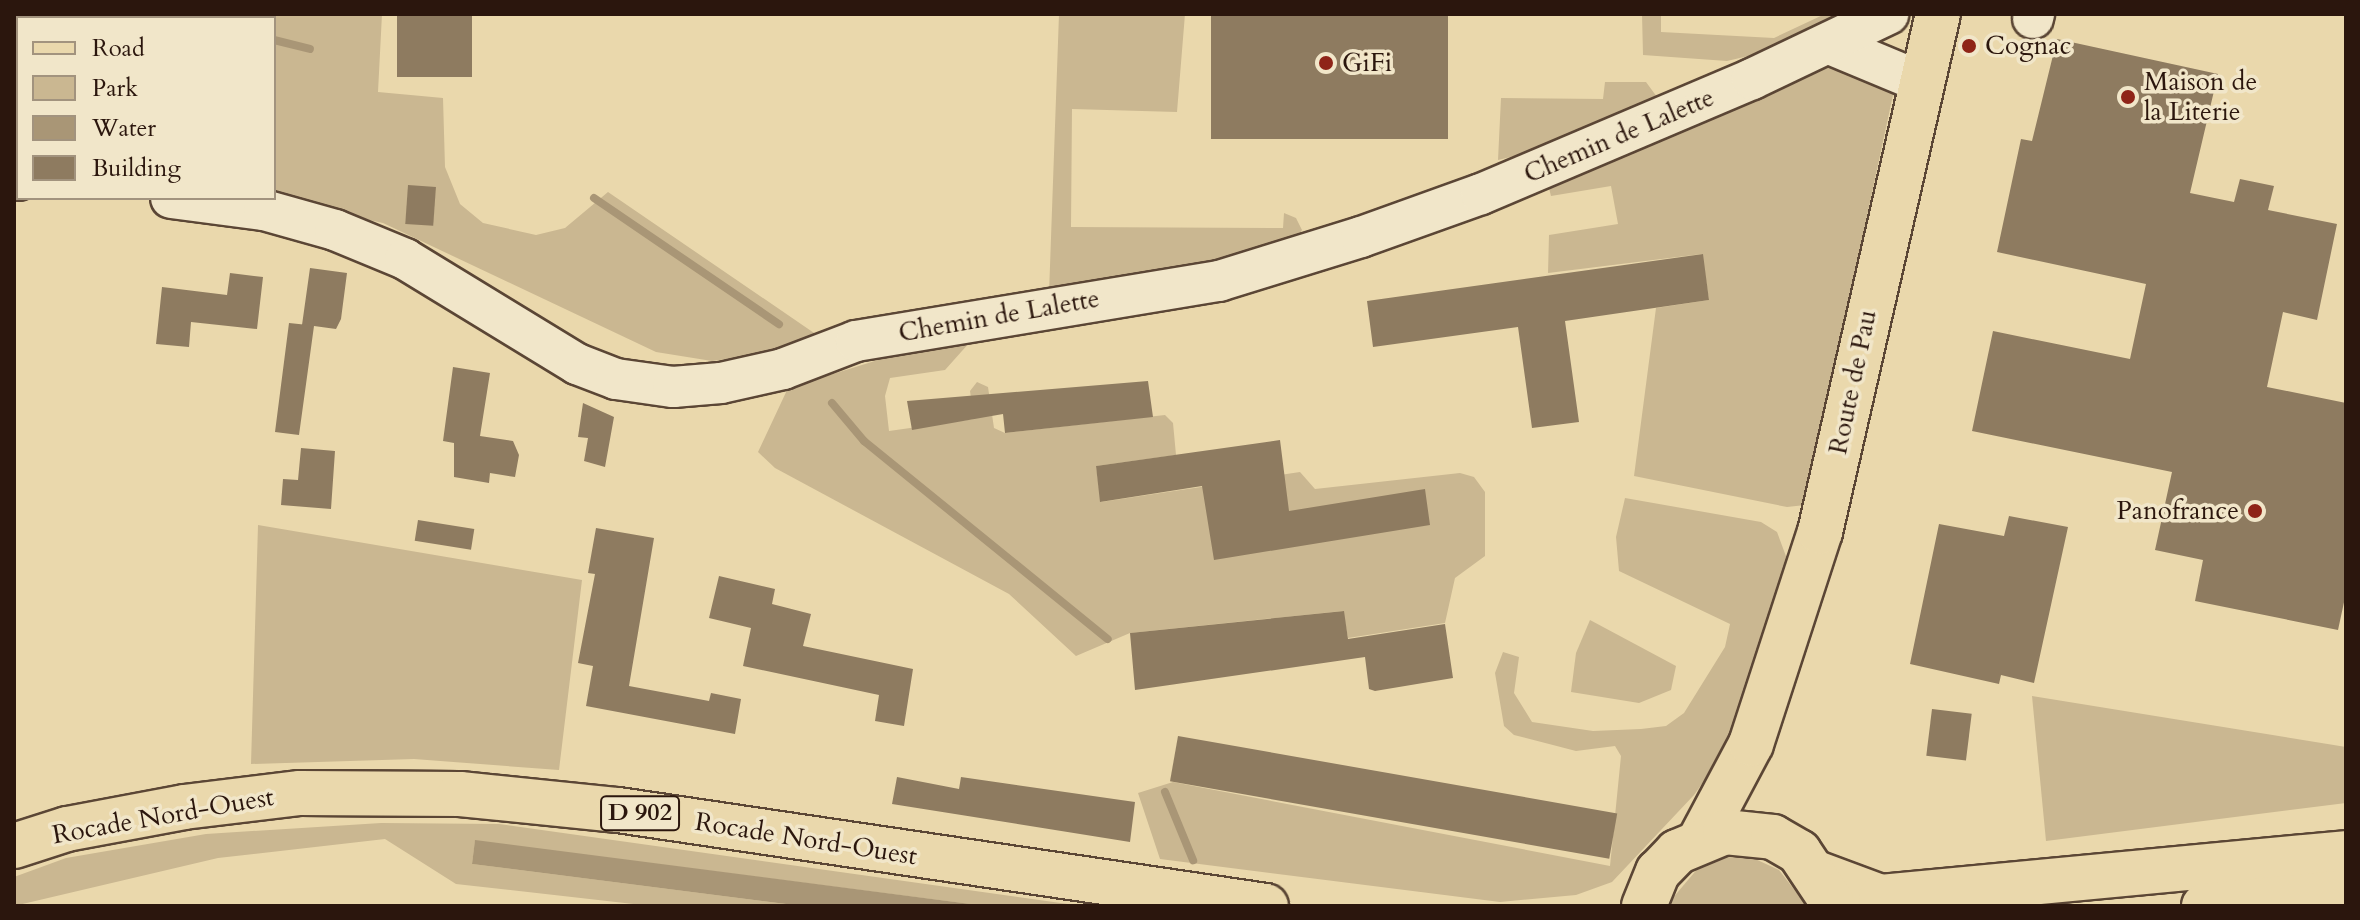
<!DOCTYPE html>
<style>
body{margin:0}
#map{position:relative;width:2360px;height:920px;overflow:hidden;background:#ead8ac;font-family:Cardo,serif}
div>[style]{position:absolute}
.green>*{inset:0;background:#cab791}
.water>*{inset:0;background:#a99676}
.stream>*{height:8px;margin:-4px;padding:0 4px;transform-origin:4px;border-radius:4px;background:#a99676}
.building>*{inset:0;background:#8e7b60;transform-origin:0 0}
.roads{filter:drop-shadow(2px 0 #5b4635) drop-shadow(-2px 0 #5b4635) drop-shadow(0 2px #5b4635) drop-shadow(0 -2px #5b4635)}
.minor>*{height:40px;margin:-20px;padding:0 20px;transform-origin:20px;border-radius:20px;background:#f1e6c9}
.major>*{height:44px;margin:-22px;padding:0 22px;transform-origin:22px;border-radius:22px;background:#ead8ac}
.dots>*{width:22px;height:22px;translate:-50% -50%;box-sizing:border-box;border:4px solid #f1e6c9;border-radius:50%}
span{translate:-50% -50%;white-space:nowrap;text-align:center;line-height:1.15;-webkit-text-stroke:7px #f1e6c9;paint-order:stroke}
.shield-label span{padding:2px 6px;background:#f1e6c9;border:2px solid;border-radius:6px;-webkit-text-stroke-width:0}
.shield-label{font-size:24px;color:#2b160d;font-weight:700}
.poi-label{font-size:26px;color:#2b160d}
.left{translate:0 -50%;text-align:left}
.right{translate:-100% -50%;text-align:right}
.street-label{font-size:26px;color:#2b160d}
.frame{position:absolute;inset:0;border:16px solid #2b160d;pointer-events:none}
.legend{position:absolute;left:16px;top:16px;width:260px;height:184px;box-sizing:border-box;background:#f1e6c9;border:2px solid #a2937e;margin:0;padding:10px 14px;list-style:none;font-size:24px;color:#2b160d}
.legend li{display:flex;align-items:center;gap:16px;height:40px}
.legend b{width:40px;border:2px solid #a2937e}
</style>
<div id="map">
<div class="green">
<div style="clip-path:polygon(14px 14px,382px 14px,378px 92px,443px 98px,445px 167px,460px 204px,483px 223px,536px 235px,565px 228px,608px 192px,817px 335px,771px 353px,712px 361px,656px 352px,383px 223px,268px 198px,274px 198px,274px 18px,66px 17px,14px 23px)"></div>
<div style="clip-path:polygon(1059px 14px,1185px 14px,1177px 112px,1072px 109px,1071px 227px,1283px 228px,1284px 213px,1296px 218px,1302px 230px,1295px 242px,1211px 270px,1049px 294px)"></div>
<div style="clip-path:polygon(1642px 14px,1661px 14px,1661px 32px,1774px 38px,1825px 14px,1855px 14px,1778px 49px,1727px 61px,1643px 55px)"></div>
<div style="clip-path:polygon(1830px 63px,1896px 81px,1805px 505px,1787px 507px,1634px 476px,1656px 308px,1709px 300px,1702px 254px,1548px 273px,1549px 235px,1618px 224px,1611px 186px,1551px 196px,1548px 184px)"></div>
<div style="clip-path:polygon(1605px 82px,1646px 82px,1657px 97px,1544px 149px,1498px 160px,1501px 98px,1603px 99px)"></div>
<div style="clip-path:polygon(970px 342px,945px 370px,890px 378px,885px 396px,889px 431px,974px 419px,970px 391px,977px 382px,988px 387px,994px 428px,1005px 433px,1165px 415px,1173px 423px,1176px 455px,1096px 466px,1101px 502px,1300px 472px,1315px 489px,1460px 473px,1474px 477px,1485px 492px,1485px 556px,1455px 578px,1445px 623px,1348px 638px,1343px 611px,1130px 633px,1076px 656px,1009px 594px,775px 468px,758px 452px,788px 388px,894px 355px)"></div>
<div style="clip-path:polygon(1625px 498px,1761px 522px,1777px 532px,1790px 567px,1726px 750px,1694px 795px,1612px 882px,1576px 895px,1500px 902px,1160px 859px,1138px 793px,1173px 782px,1610px 866px,1621px 756px,1615px 746px,1576px 751px,1514px 735px,1504px 726px,1495px 673px,1503px 652px,1519px 657px,1514px 693px,1532px 722px,1593px 731px,1641px 729px,1666px 726px,1684px 713px,1725px 647px,1730px 624px,1619px 571px,1616px 537px)"></div>
<div style="clip-path:polygon(258px 525px,582px 580px,559px 770px,414px 759px,251px 764px)"></div>
<div style="clip-path:polygon(1590px 620px,1676px 666px,1671px 690px,1639px 703px,1571px 692px,1576px 653px)"></div>
<div style="clip-path:polygon(2032px 696px,2346px 747px,2346px 803px,2046px 841px)"></div>
<div style="clip-path:polygon(381px 823px,499px 824px,1082px 906px,986px 906px,475px 841px,472px 864px,802px 906px,651px 906px,456px 884px,385px 839px,218px 858px,14px 906px,14px 877px,66px 858px,206px 834px)"></div>
<div style="clip-path:polygon(1725px 857px,1753px 858px,1779px 870px,1807px 906px,1666px 906px,1699px 867px)"></div>
</div>
<div class="water">
<div style="clip-path:polygon(475px 840px,986px 906px,802px 906px,472px 864px)"></div>
</div>
<div class="stream">
<div style="left:80px;top:18px;width:3px"></div>
<div style="left:14px;top:24px;width:4px;rotate:-14deg"></div>
<div style="left:274px;top:40px;width:37px;rotate:14deg"></div>
<div style="left:594px;top:198px;width:224px;rotate:34.3deg"></div>
<div style="left:832px;top:403px;width:50px;rotate:49.9deg"></div>
<div style="left:864px;top:441px;width:314px;rotate:39.1deg"></div>
<div style="left:1165px;top:792px;width:74px;rotate:67.6deg"></div>
</div>
<div class="building">
<div style="left:397px;top:14px;width:75px;height:63px"></div>
<div style="left:1211px;top:14px;width:237px;height:125px"></div>
<div style="clip-path:polygon(2057px 39px,2218px 74px,2190px 193px,2234px 202px,2240px 179px,2274px 186px,2268px 210px,2337px 224px,2317px 320px,2283px 312px,2267px 387px,2346px 403px,2346px 593px,2338px 630px,2195px 601px,2203px 560px,2155px 550px,2172px 472px,1972px 431px,1993px 331px,2130px 359px,2146px 284px,1997px 252px,2021px 139px,2032px 141px)"></div>
<div style="left:408px;top:185px;width:28px;height:39px;rotate:4deg"></div>
<div style="clip-path:polygon(1703px 254px,1709px 300px,1565px 321px,1579px 422px,1532px 428px,1518px 327px,1373px 347px,1367px 301px)"></div>
<div style="clip-path:polygon(310px 268px,347px 273px,341px 319px,336px 329px,314px 326px,299px 435px,275px 432px,289px 323px,308px 325px,302px 325px)"></div>
<div style="clip-path:polygon(230px 273px,263px 277px,257px 329px,191px 322px,189px 347px,156px 344px,162px 287px,227px 295px)"></div>
<div style="clip-path:polygon(453px 367px,490px 373px,480px 436px,513px 441px,519px 455px,515px 477px,490px 473px,489px 483px,454px 477px,454px 443px,443px 441px)"></div>
<div style="clip-path:polygon(1148px 381px,1153px 417px,1005px 433px,1003px 414px,912px 430px,907px 401px)"></div>
<div style="clip-path:polygon(583px 403px,614px 417px,605px 467px,584px 461px,588px 438px,578px 437px)"></div>
<div style="clip-path:polygon(1280px 440px,1289px 511px,1425px 489px,1430px 525px,1214px 560px,1202px 486px,1100px 502px,1096px 466px)"></div>
<div style="clip-path:polygon(301px 448px,335px 451px,331px 509px,281px 505px,283px 479px,298px 480px)"></div>
<div style="clip-path:polygon(2009px 516px,2068px 527px,2034px 683px,2001px 675px,1999px 684px,1910px 664px,1939px 524px,2004px 536px)"></div>
<div style="left:418px;top:520px;width:57px;height:21px;rotate:9deg"></div>
<div style="clip-path:polygon(596px 528px,654px 538px,629px 686px,709px 701px,711px 693px,741px 699px,735px 734px,586px 706px,593px 666px,578px 663px,595px 574px,588px 573px)"></div>
<div style="clip-path:polygon(719px 576px,775px 589px,772px 604px,811px 614px,803px 646px,913px 669px,904px 726px,875px 721px,879px 695px,743px 666px,751px 628px,709px 618px)"></div>
<div style="clip-path:polygon(1344px 611px,1348px 639px,1445px 624px,1453px 678px,1375px 691px,1369px 689px,1365px 657px,1135px 690px,1130px 633px)"></div>
<div style="left:1932px;top:709px;width:40px;height:47px;rotate:7deg"></div>
<div style="left:1178px;top:736px;width:446px;height:46px;rotate:10deg"></div>
<div style="clip-path:polygon(897px 777px,959px 789px,961px 777px,1135px 802px,1130px 842px,892px 804px)"></div>
</div>
<div class="roads">
<div class="minor">
<div style="left:2033px;top:18px;width:4px;rotate:-76deg"></div>
<div style="left:1832px;top:45px;width:96px;rotate:22.6deg"></div>
<div style="left:14px;top:180px;width:4px"></div>
<div style="left:171px;top:198px;width:94px;rotate:7.4deg"></div>
<div style="left:264px;top:210px;width:74px;rotate:15.7deg"></div>
<div style="left:335px;top:230px;width:76px;rotate:22.5deg"></div>
<div style="left:405px;top:259px;width:202px;rotate:31.4deg"></div>
<div style="left:577px;top:364px;width:42px;rotate:21deg"></div>
<div style="left:616px;top:379px;width:58px;rotate:8deg"></div>
<div style="left:673px;top:387px;width:48px;rotate:-4.8deg"></div>
<div style="left:721px;top:383px;width:64px;rotate:-12.7deg"></div>
<div style="left:783px;top:369px;width:78px;rotate:-21deg"></div>
<div style="left:856px;top:341px;width:368px;rotate:-9.4deg"></div>
<div style="left:1219px;top:281px;width:149px;rotate:-17.2deg"></div>
<div style="left:1361px;top:237px;width:127px;rotate:-19.7deg"></div>
<div style="left:1481px;top:194px;width:294px;rotate:-23deg"></div>
<div style="left:1752px;top:79px;width:151px;rotate:-25.5deg"></div>
</div>
<div class="major">
<div style="left:1701px;top:838px;width:106px;rotate:-62deg"></div>
<div style="left:1751px;top:744px;width:223px;rotate:-72deg"></div>
<div style="left:1820px;top:532px;width:531px;rotate:-77.17deg"></div>
<div style="left:14px;top:846px;width:56px;rotate:-17.8deg"></div>
<div style="left:67px;top:829px;width:119px;rotate:-10.6deg"></div>
<div style="left:184px;top:807px;width:117px;rotate:-6.9deg"></div>
<div style="left:300px;top:793px;width:160px;rotate:0.4deg"></div>
<div style="left:460px;top:794px;width:159px;rotate:5.8deg"></div>
<div style="left:618px;top:810px;width:655px;rotate:8.43deg"></div>
<div style="left:1819px;top:874px;width:66px;rotate:20.4deg"></div>
<div style="left:1881px;top:897px;width:467px;rotate:-5.4deg"></div>
<div style="left:1644px;top:906px;width:37px;rotate:-68deg"></div>
<div style="left:1658px;top:872px;width:28px;rotate:-46deg"></div>
<div style="left:1677px;top:852px;width:52px;rotate:-22.6deg"></div>
<div style="left:1725px;top:832px;width:48px;rotate:5.9deg"></div>
<div style="left:1773px;top:837px;width:30px;rotate:30deg"></div>
<div style="left:1799px;top:852px;width:58px;rotate:56.3deg"></div>
<div style="left:2204px;top:906px;width:143px;rotate:-5.6deg"></div>
</div>
</div>
<div class="dots">
<div style="left:1969px;top:46px;background:#8f2418"></div>
<div style="left:1326px;top:63px;background:#8f2418"></div>
<div style="left:2128px;top:97px;background:#8f2418"></div>
<div style="left:2255px;top:511px;background:#8f2418"></div>
</div>
<div class="shield-label">
<span style="left:640px;top:813px">D 902</span>
</div>
<div class="poi-label">
<span class="left" style="left:1985px;top:46px">Cognac</span>
<span class="left" style="left:1342px;top:63px">GiFi</span>
<span class="left" style="left:2144px;top:97px">Maison de<br>la Literie</span>
<span class="right" style="left:2239px;top:511px">Panofrance</span>
</div>
<div class="street-label">
<span style="left:1619px;top:136px;rotate:-23deg">Chemin de Lalette</span>
<span style="left:999px;top:316px;rotate:-10deg">Chemin de Lalette</span>
<span style="left:1853px;top:382px;rotate:-78deg">Route de Pau</span>
<span style="left:163px;top:816px;rotate:-10deg">Rocade Nord-Ouest</span>
<span style="left:806px;top:839px;rotate:9deg">Rocade Nord-Ouest</span>
</div>
<div class="frame"></div>
<ul class="legend">
<li><b style="height:10px;background:#ead8ac"></b>Road</li>
<li><b style="height:22px;background:#cab791"></b>Park</li>
<li><b style="height:22px;background:#a99676"></b>Water</li>
<li><b style="height:22px;background:#8e7b60"></b>Building</li>
</ul>
</div>
